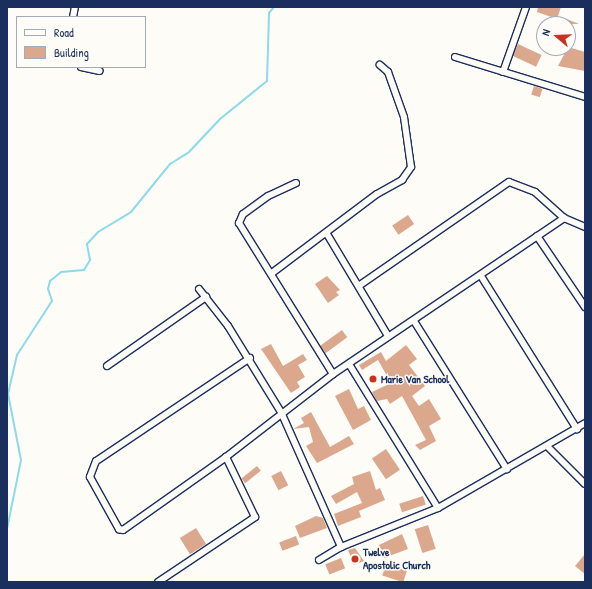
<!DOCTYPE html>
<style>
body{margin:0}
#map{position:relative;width:592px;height:589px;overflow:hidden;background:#fdfcf7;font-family:"Patrick Hand",sans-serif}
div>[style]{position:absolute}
.stream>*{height:2px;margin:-1px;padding:0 1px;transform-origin:1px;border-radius:1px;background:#8cdaeb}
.building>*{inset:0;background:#dba88e;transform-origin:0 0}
.roads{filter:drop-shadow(1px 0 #1b2f5e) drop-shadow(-1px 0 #1b2f5e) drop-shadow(0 1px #1b2f5e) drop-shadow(0 -1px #1b2f5e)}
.street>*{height:6px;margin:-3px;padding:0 3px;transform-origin:3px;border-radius:3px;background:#fdfcf7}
.dots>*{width:11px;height:11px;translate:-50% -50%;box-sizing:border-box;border:2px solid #fdfcf7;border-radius:50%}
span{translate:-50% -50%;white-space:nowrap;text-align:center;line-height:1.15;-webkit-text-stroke:3px #fdfcf7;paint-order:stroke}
.poi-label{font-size:11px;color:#1b2f5e;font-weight:700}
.left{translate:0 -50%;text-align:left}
.frame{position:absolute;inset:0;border:8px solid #1b2f5e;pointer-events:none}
.legend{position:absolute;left:16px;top:16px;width:130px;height:52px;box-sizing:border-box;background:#fdfcf7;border:1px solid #a3aaba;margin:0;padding:5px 7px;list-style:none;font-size:12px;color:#1b2f5e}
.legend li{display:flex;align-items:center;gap:8px;height:20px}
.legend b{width:20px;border:1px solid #a3aaba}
.north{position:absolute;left:536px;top:16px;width:40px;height:40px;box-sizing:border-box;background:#fdfcf7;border:1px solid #a3aaba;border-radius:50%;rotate:289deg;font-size:11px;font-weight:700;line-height:16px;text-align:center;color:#1b2f5e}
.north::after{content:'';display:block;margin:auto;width:14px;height:18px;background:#c8321e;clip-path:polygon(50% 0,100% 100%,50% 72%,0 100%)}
</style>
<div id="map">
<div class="stream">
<div style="left:7px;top:529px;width:70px;rotate:-78.5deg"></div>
<div style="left:21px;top:460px;width:67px;rotate:-101.1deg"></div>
<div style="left:8px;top:394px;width:40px;rotate:-77deg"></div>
<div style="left:17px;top:355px;width:64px;rotate:-57.1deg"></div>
<div style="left:52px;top:301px;width:13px;rotate:-108deg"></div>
<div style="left:48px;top:289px;width:8px;rotate:-76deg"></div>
<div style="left:50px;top:281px;width:14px;rotate:-39deg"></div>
<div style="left:61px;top:272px;width:23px;rotate:-5deg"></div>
<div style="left:84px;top:270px;width:12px;rotate:-59deg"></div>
<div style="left:90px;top:260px;width:16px;rotate:-101deg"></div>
<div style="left:87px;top:244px;width:16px;rotate:-47deg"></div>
<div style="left:98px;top:232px;width:39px;rotate:-31deg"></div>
<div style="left:131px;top:212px;width:62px;rotate:-50.9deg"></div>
<div style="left:170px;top:164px;width:22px;rotate:-32deg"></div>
<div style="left:189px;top:152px;width:45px;rotate:-46.8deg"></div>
<div style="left:220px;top:119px;width:60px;rotate:-39deg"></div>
<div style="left:267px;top:81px;width:68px;rotate:-88.3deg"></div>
<div style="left:269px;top:13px;width:8px;rotate:-50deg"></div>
</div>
<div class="building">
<div style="clip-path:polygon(538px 7px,561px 7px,557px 19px,537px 12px)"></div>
<div style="clip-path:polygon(562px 17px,579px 24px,559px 24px)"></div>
<div style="left:518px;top:44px;width:26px;height:13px;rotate:25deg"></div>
<div style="clip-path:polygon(568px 47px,585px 52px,585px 71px,558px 66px)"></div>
<div style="left:534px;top:86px;width:9px;height:9px;rotate:18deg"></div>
<div style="left:408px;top:215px;width:11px;height:19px;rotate:56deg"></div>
<div style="clip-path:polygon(327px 276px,340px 290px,336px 292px,339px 295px,328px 303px,315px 284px)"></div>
<div style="left:342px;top:330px;width:9px;height:27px;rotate:54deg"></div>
<div style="clip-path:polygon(271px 344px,283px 366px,303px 354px,307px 360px,298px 365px,305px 377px,297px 382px,300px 387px,291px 393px,261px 349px)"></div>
<div style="clip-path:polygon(406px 345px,417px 359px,409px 365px,425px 386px,412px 396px,419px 406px,429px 399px,441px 419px,429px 426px,436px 441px,420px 450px,415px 445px,426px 440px,402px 396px,390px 404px,387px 399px,377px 401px,372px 392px,391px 383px,378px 360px,362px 370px,359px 365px,381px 352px,386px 361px)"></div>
<div style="clip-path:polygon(349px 389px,358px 409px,364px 406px,371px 420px,353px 430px,335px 396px)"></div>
<div style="clip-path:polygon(311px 412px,330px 447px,349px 436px,354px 444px,317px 463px,306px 446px,313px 442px,309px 427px,293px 429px,304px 423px,301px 418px)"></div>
<div style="left:386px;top:449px;width:25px;height:17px;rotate:56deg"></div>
<div style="left:257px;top:466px;width:6px;height:20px;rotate:51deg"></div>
<div style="left:281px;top:471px;width:16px;height:11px;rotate:63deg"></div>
<div style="clip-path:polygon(370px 471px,376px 490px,380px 488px,385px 500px,359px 511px,361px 517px,338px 526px,334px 514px,362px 503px,357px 492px,336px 504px,331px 496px,354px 484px,352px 477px)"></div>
<div style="left:423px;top:496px;width:9px;height:25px;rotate:72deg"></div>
<div style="clip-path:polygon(316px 516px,323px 518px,327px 528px,300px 538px,295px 526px)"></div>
<div style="left:428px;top:525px;width:25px;height:14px;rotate:72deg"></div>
<div style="left:196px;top:528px;width:19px;height:19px;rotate:58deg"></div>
<div style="clip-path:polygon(402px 534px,408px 549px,384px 558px,379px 545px)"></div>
<div style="left:296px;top:536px;width:9px;height:18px;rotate:69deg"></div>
<div style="clip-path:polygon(355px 548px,364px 561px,354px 565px,348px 550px)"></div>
<div style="clip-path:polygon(585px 554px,585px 574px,575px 566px)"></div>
<div style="left:341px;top:558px;width:11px;height:17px;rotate:68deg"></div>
<div style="left:386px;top:564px;width:22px;height:12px;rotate:18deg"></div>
</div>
<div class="roads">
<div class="street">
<div style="left:73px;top:17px;width:10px;rotate:-79deg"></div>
<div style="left:455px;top:57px;width:136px;rotate:17.1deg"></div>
<div style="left:81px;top:67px;width:19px;rotate:12deg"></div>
<div style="left:503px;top:72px;width:69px;rotate:-70.5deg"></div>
<div style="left:296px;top:183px;width:31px;rotate:155deg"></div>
<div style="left:268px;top:196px;width:31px;rotate:144deg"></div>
<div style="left:243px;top:214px;width:10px;rotate:114deg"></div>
<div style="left:239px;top:223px;width:178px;rotate:58.1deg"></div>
<div style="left:327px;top:234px;width:119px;rotate:59.1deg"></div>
<div style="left:537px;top:236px;width:86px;rotate:55.9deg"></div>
<div style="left:272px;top:273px;width:131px;rotate:-37deg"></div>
<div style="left:377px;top:194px;width:29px;rotate:-29deg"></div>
<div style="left:402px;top:180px;width:16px;rotate:-55deg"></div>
<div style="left:411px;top:167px;width:50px;rotate:-98deg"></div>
<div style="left:404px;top:117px;width:48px;rotate:-109.6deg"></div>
<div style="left:388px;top:72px;width:11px;rotate:-139deg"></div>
<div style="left:481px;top:276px;width:181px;rotate:57.9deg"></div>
<div style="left:360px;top:285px;width:181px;rotate:-34.7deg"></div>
<div style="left:509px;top:182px;width:28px;rotate:21deg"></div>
<div style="left:535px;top:192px;width:39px;rotate:42deg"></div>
<div style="left:564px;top:218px;width:23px;rotate:23deg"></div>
<div style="left:199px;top:289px;width:47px;rotate:51.9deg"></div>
<div style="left:228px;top:326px;width:101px;rotate:58.4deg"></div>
<div style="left:281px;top:412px;width:148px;rotate:66deg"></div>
<div style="left:414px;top:321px;width:175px;rotate:57.9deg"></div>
<div style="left:250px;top:358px;width:185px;rotate:146.2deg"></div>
<div style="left:96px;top:461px;width:17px;rotate:111deg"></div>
<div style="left:90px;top:477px;width:60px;rotate:60.9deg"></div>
<div style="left:119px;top:529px;width:4px;rotate:14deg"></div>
<div style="left:123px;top:530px;width:126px;rotate:-35.3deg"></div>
<div style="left:226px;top:457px;width:135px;rotate:-37.8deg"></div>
<div style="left:333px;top:374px;width:279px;rotate:-34deg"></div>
<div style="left:349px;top:364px;width:169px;rotate:58.3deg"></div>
<div style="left:107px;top:366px;width:121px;rotate:-34.9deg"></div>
<div style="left:548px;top:447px;width:52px;rotate:45deg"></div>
<div style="left:319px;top:560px;width:26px;rotate:-31deg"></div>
<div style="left:341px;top:547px;width:105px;rotate:-21.9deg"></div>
<div style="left:438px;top:508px;width:170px;rotate:-30deg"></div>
<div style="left:158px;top:582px;width:117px;rotate:-33.8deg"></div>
<div style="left:255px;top:517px;width:67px;rotate:-115.8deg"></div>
</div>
</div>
<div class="dots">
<div style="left:373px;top:379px;background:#c8321e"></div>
<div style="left:355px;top:559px;background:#c8321e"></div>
</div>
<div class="poi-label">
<span class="left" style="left:381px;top:379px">Marie Van School</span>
<span class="left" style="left:363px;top:559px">Twelve<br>Apostolic Church</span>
</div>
<div class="frame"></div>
<ul class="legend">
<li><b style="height:5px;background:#fdfcf7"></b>Road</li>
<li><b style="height:11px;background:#dba88e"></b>Building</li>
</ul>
<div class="north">N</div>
</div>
